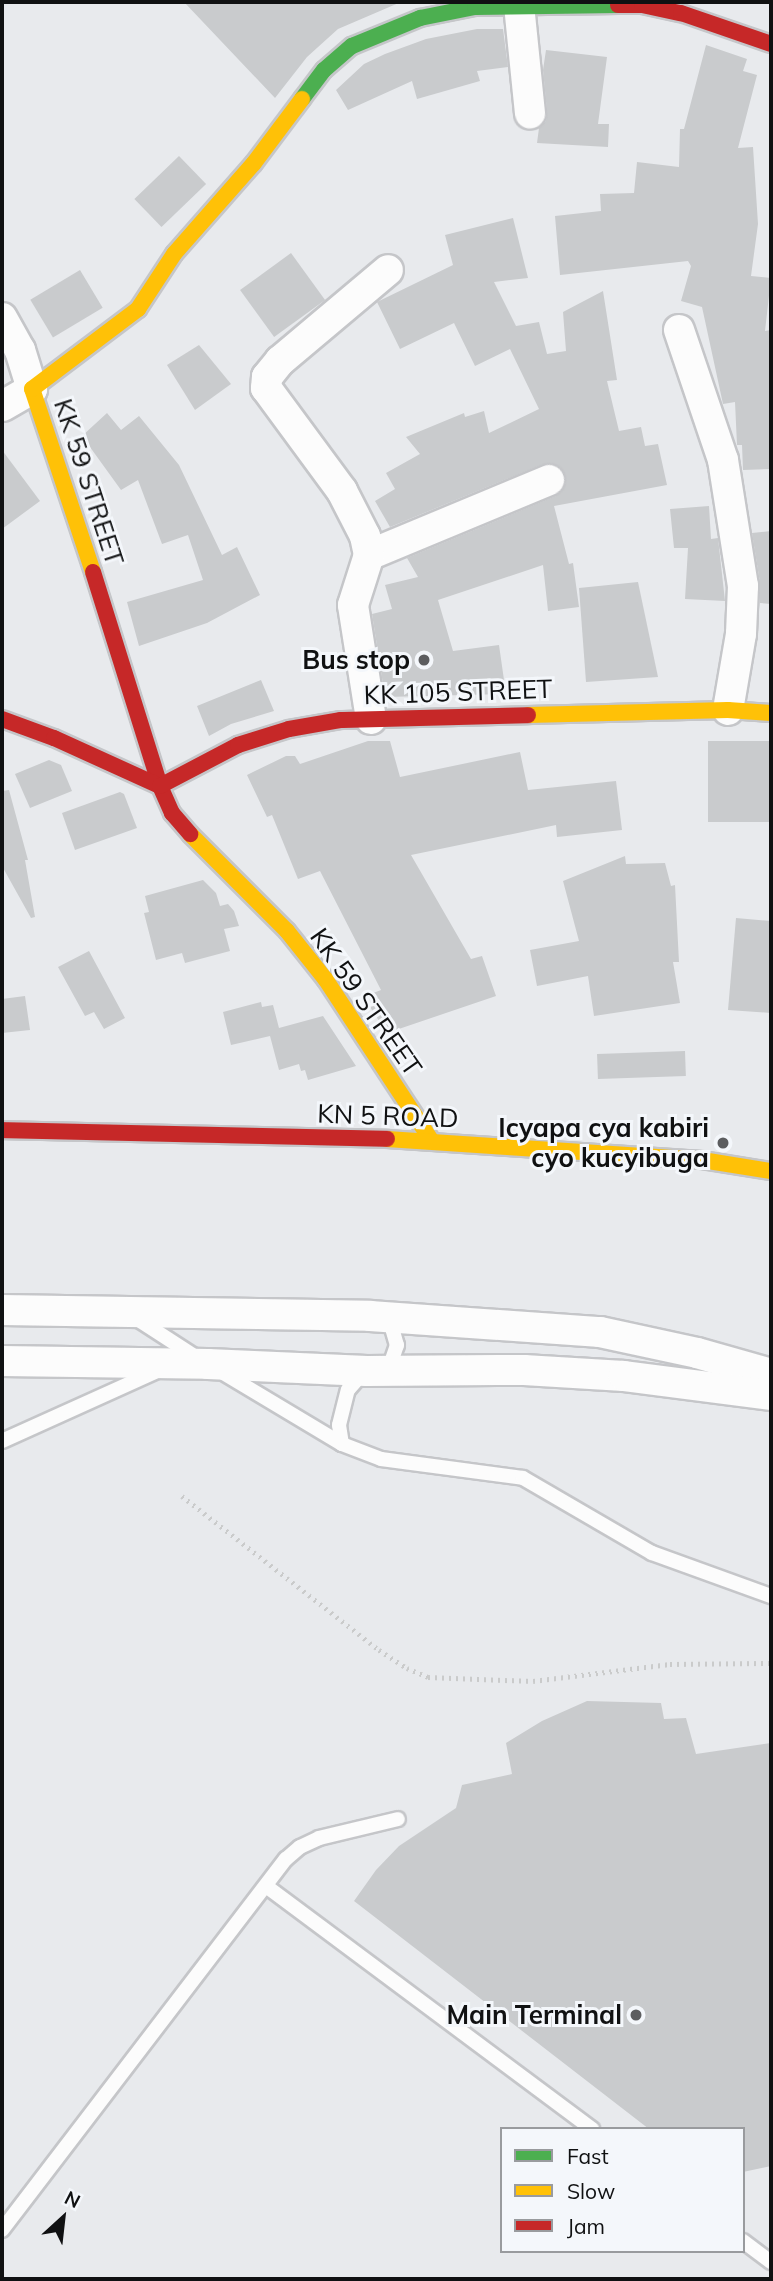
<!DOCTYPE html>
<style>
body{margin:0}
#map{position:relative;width:773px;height:2281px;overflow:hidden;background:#e8eaed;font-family:Mulish,sans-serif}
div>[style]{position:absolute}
.building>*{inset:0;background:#c9cbcd;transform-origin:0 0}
.path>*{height:4.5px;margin-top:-2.25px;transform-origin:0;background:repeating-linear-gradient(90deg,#cacbcb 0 2px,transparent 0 7px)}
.roads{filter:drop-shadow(2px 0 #c5c6c9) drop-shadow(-2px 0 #c5c6c9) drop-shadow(0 2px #c5c6c9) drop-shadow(0 -2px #c5c6c9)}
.lane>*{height:14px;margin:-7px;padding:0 7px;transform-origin:7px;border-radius:7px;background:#fcfcfc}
.street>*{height:30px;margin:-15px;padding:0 15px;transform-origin:15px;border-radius:15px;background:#fcfcfc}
.fast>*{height:16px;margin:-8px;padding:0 8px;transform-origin:8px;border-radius:8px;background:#4caf50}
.slow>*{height:16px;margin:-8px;padding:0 8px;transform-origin:8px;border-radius:8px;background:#ffc107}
.jam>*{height:16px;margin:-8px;padding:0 8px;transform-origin:8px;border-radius:8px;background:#c62828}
.dots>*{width:19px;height:19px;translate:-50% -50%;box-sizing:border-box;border:4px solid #f4f7fb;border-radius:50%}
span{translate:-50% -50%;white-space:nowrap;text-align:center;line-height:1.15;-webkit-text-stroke:6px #f4f7fb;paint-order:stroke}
.street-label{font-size:26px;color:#101112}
.poi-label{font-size:26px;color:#101112;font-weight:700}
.right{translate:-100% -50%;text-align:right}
.frame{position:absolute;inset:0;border:4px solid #101112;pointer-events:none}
.legend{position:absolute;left:500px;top:2127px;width:245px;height:126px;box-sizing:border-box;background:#f4f7fb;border:2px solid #999b9e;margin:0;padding:9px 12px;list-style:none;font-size:21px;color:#101112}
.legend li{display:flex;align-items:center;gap:14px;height:35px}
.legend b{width:35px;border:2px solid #999b9e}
.north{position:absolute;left:28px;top:2183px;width:70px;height:70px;-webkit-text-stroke:5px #f4f7fb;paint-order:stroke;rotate:27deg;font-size:19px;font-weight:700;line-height:28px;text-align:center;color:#101112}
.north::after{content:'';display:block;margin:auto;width:24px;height:32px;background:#101112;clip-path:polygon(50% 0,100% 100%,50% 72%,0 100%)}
</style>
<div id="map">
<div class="building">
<div style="clip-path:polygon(184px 2px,401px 2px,338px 29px,307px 57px,275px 98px)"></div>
<div style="clip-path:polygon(477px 29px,503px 29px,508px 67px,477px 71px,480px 81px,417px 99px,412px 81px,348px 110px,336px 90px,364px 64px,385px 54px,426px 39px)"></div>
<div style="clip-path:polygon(706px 45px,747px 59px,743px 71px,757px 75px,738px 148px,753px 147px,758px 224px,751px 276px,771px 278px,765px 331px,771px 330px,771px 469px,743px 470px,742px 445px,737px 445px,735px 402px,723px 404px,702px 307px,681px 301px,691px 266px,688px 261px,560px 275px,555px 216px,601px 211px,600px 194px,634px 193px,637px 162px,679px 167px,680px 129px,684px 129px)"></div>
<div style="clip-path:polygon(546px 50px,607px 57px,598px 124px,609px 124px,608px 147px,537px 143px,539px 128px,546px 121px,547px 112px,543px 70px)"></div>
<div style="left:179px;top:156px;width:39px;height:62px;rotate:46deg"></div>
<div style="clip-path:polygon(513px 218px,528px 278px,494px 282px,516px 326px,539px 322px,547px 354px,566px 351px,563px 312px,603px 291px,617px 380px,607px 381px,619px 431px,641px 427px,645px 446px,658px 444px,667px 485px,554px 506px,569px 564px,573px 563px,579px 607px,548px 611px,543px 565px,438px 600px,453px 651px,499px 645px,506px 694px,385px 697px,372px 614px,392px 609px,385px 585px,418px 577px,407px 558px,556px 496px,566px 483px,560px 467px,543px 464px,390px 527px,375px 501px,395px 489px,386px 473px,420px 454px,406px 437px,464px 413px,465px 417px,484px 411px,489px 433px,539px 409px,510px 349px,475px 366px,454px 323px,400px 349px,377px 302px,453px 265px,445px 235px)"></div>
<div style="left:291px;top:253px;width:58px;height:63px;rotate:54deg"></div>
<div style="left:80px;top:270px;width:44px;height:58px;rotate:59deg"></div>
<div style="clip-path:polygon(199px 345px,231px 384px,195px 410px,167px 365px)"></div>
<div style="clip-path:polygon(107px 413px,121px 430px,139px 416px,179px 465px,222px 555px,237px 547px,260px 595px,207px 623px,139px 646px,127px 602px,203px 580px,188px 535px,162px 544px,138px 480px,121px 490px,82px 436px)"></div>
<div style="clip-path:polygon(2px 450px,40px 501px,2px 529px)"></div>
<div style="clip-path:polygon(709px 506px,711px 539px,718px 538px,725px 601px,685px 599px,688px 548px,674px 548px,670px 509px)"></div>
<div style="clip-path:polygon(771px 531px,771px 604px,760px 603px,760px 583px,752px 533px)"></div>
<div style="clip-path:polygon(638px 582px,658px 677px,586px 682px,579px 588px)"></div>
<div style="clip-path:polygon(261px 680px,274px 711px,231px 724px,209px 736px,197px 706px)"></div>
<div style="clip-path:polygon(368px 741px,390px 741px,400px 777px,520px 752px,528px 790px,616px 781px,622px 830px,557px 837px,556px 825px,411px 855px,471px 959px,482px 956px,496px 996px,387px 1033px,368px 1004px,371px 1002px,368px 995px,381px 990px,320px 871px,298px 879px,272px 815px,267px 817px,247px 775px,286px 756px,295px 756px,300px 764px)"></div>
<div style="left:708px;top:741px;width:63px;height:81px"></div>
<div style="clip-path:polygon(49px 760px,61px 765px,72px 791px,30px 808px,15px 774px)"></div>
<div style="clip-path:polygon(9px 790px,28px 860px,25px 860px,35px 917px,31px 918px,2px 866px,2px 791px)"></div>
<div style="clip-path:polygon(120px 792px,124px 794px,137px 828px,75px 850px,62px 813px)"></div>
<div style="clip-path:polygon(625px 856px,626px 864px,665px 863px,671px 886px,675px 885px,679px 962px,673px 962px,680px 1003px,594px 1016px,588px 976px,537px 986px,530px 950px,579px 941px,563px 881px)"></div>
<div style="clip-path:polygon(203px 880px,216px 893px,220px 906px,228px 904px,234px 911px,239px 926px,224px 929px,230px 951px,185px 963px,182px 953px,156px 960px,144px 913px,149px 912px,145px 896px)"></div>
<div style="clip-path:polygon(736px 918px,771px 921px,771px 1013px,728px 1010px)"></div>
<div style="clip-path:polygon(89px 951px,125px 1018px,104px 1029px,94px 1012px,85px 1016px,58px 967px)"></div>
<div style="clip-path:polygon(25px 996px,30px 1030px,2px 1033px,2px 999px)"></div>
<div style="clip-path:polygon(261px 1002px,262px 1007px,273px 1005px,279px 1028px,323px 1016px,356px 1066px,308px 1080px,305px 1070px,301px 1071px,299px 1064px,279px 1070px,270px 1036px,231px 1045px,223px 1012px)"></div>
<div style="left:685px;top:1051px;width:25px;height:88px;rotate:88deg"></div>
<div style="clip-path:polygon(587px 1701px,661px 1703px,664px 1719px,686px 1718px,696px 1754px,771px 1743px,771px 2166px,743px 2172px,743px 2129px,649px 2129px,354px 1901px,376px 1870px,399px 1846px,456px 1808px,462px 1785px,512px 1774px,506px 1743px,542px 1721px)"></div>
</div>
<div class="path">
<div style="left:182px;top:1496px;width:250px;rotate:38deg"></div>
<div style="left:379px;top:1650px;width:33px;rotate:33deg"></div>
<div style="left:407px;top:1668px;width:23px;rotate:23deg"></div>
<div style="left:428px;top:1677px;width:105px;rotate:2.2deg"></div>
<div style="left:533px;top:1681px;width:138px;rotate:-7.1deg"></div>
<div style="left:670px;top:1664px;width:101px;rotate:-0.6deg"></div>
</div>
<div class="roads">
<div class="lane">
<div style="left:134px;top:1317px;width:77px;rotate:32.9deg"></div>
<div style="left:381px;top:1319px;width:14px;rotate:39deg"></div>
<div style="left:392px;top:1328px;width:18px;rotate:74deg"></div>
<div style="left:397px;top:1345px;width:18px;rotate:109deg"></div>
<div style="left:391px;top:1362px;width:10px;rotate:143deg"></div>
<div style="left:220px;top:1371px;width:142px;rotate:30.9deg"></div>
<div style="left:342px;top:1444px;width:42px;rotate:21deg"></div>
<div style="left:381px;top:1459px;width:143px;rotate:7.6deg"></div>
<div style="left:523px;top:1478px;width:149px;rotate:30.2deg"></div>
<div style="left:652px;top:1553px;width:127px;rotate:19.9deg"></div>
<div style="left:2px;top:1441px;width:170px;rotate:-24.3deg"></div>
<div style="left:342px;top:1444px;width:19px;rotate:-99deg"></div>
<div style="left:339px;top:1425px;width:36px;rotate:-76deg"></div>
<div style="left:348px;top:1390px;width:23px;rotate:-49deg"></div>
<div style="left:266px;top:1886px;width:407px;rotate:36.7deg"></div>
<div style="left:2px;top:2230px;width:467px;rotate:-52.6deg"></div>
<div style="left:286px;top:1859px;width:18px;rotate:-41deg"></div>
<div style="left:300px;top:1847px;width:21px;rotate:-25deg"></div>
<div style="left:319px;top:1838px;width:81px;rotate:-13.5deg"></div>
<div style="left:743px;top:2241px;width:35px;rotate:37deg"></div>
</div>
<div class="street">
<div style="left:519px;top:5px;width:109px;rotate:84.2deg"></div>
<div style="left:2px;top:318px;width:37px;rotate:61deg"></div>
<div style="left:20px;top:350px;width:41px;rotate:72.9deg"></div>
<div style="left:32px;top:389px;width:34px;rotate:150deg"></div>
<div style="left:679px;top:330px;width:137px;rotate:71.3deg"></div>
<div style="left:723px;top:460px;width:128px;rotate:81deg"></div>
<div style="left:743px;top:586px;width:48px;rotate:92.4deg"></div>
<div style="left:741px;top:634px;width:77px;rotate:99.7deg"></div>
<div style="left:369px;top:555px;width:195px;rotate:-22.6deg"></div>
<div style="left:371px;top:719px;width:115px;rotate:-99deg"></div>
<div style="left:353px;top:605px;width:52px;rotate:-72.3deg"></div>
<div style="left:369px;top:555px;width:19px;rotate:-102deg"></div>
<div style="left:365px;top:536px;width:51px;rotate:-117.1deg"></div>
<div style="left:342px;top:491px;width:128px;rotate:-126.4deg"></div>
<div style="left:266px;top:388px;width:11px;rotate:-85deg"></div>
<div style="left:267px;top:377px;width:21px;rotate:-51deg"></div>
<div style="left:280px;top:361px;width:141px;rotate:-40.1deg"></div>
<div style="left:2px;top:1310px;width:368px;rotate:0.9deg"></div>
<div style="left:370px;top:1316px;width:231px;rotate:4deg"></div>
<div style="left:600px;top:1332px;width:99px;rotate:12.2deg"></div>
<div style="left:697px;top:1353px;width:77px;rotate:15.8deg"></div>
<div style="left:2px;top:1361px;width:206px;rotate:0.8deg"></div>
<div style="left:208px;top:1364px;width:159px;rotate:2.5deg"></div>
<div style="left:367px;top:1371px;width:157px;rotate:-0.4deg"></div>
<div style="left:524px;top:1370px;width:100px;rotate:3.4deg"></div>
<div style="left:624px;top:1376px;width:148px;rotate:7.4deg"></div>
</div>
<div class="fast">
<div style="left:302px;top:99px;width:36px;rotate:-53deg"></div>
<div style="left:324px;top:70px;width:37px;rotate:-41deg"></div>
<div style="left:352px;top:46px;width:74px;rotate:-22.4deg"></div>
<div style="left:420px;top:18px;width:56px;rotate:-11.3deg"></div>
<div style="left:475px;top:7px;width:143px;rotate:-0.8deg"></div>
</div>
<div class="slow">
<div style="left:93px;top:572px;width:193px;rotate:-108.4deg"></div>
<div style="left:32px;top:389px;width:133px;rotate:-37deg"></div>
<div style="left:138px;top:309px;width:66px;rotate:-56.8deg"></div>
<div style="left:174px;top:254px;width:121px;rotate:-48.7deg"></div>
<div style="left:254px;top:163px;width:80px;rotate:-53.1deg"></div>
<div style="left:528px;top:715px;width:200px;rotate:-1.4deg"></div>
<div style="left:728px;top:710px;width:43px;rotate:4deg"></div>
<div style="left:190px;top:834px;width:137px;rotate:45deg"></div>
<div style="left:287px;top:931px;width:63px;rotate:51.5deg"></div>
<div style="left:326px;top:980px;width:191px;rotate:56.7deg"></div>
<div style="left:387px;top:1139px;width:316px;rotate:3.8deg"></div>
<div style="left:702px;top:1160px;width:70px;rotate:9.1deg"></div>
</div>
<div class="jam">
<div style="left:618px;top:5px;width:24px"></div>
<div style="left:642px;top:5px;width:40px;rotate:12deg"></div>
<div style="left:681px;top:13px;width:95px;rotate:19deg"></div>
<div style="left:93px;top:572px;width:224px;rotate:72.6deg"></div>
<div style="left:160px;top:786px;width:30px;rotate:66deg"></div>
<div style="left:172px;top:813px;width:28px;rotate:49deg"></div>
<div style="left:2px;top:719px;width:55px;rotate:20.1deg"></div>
<div style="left:54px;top:738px;width:116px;rotate:24.4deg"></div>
<div style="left:160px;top:786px;width:88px;rotate:-27.7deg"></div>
<div style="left:238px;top:745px;width:53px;rotate:-17.4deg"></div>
<div style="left:289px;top:729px;width:53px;rotate:-9.8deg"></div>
<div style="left:341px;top:720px;width:187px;rotate:-1.5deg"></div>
<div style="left:2px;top:1130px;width:385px;rotate:1.3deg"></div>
</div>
</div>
<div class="dots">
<div style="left:424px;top:660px;background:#5c5d5f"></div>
<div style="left:723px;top:1143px;background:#5c5d5f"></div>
<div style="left:636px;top:2015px;background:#5c5d5f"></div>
</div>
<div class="street-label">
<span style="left:89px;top:482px;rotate:72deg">KK 59 STREET</span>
<span style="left:458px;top:692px;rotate:-2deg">KK 105 STREET</span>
<span style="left:366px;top:1002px;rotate:55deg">KK 59 STREET</span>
<span style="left:388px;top:1116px;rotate:2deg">KN 5 ROAD</span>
</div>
<div class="poi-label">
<span class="right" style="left:410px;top:660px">Bus stop</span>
<span class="right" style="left:709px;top:1143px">Icyapa cya kabiri<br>cyo kucyibuga</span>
<span class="right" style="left:622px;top:2015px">Main Terminal</span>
</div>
<div class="frame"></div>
<ul class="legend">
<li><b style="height:9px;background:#4caf50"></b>Fast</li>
<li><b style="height:9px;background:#ffc107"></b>Slow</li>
<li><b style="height:9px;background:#c62828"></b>Jam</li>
</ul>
<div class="north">N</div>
</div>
